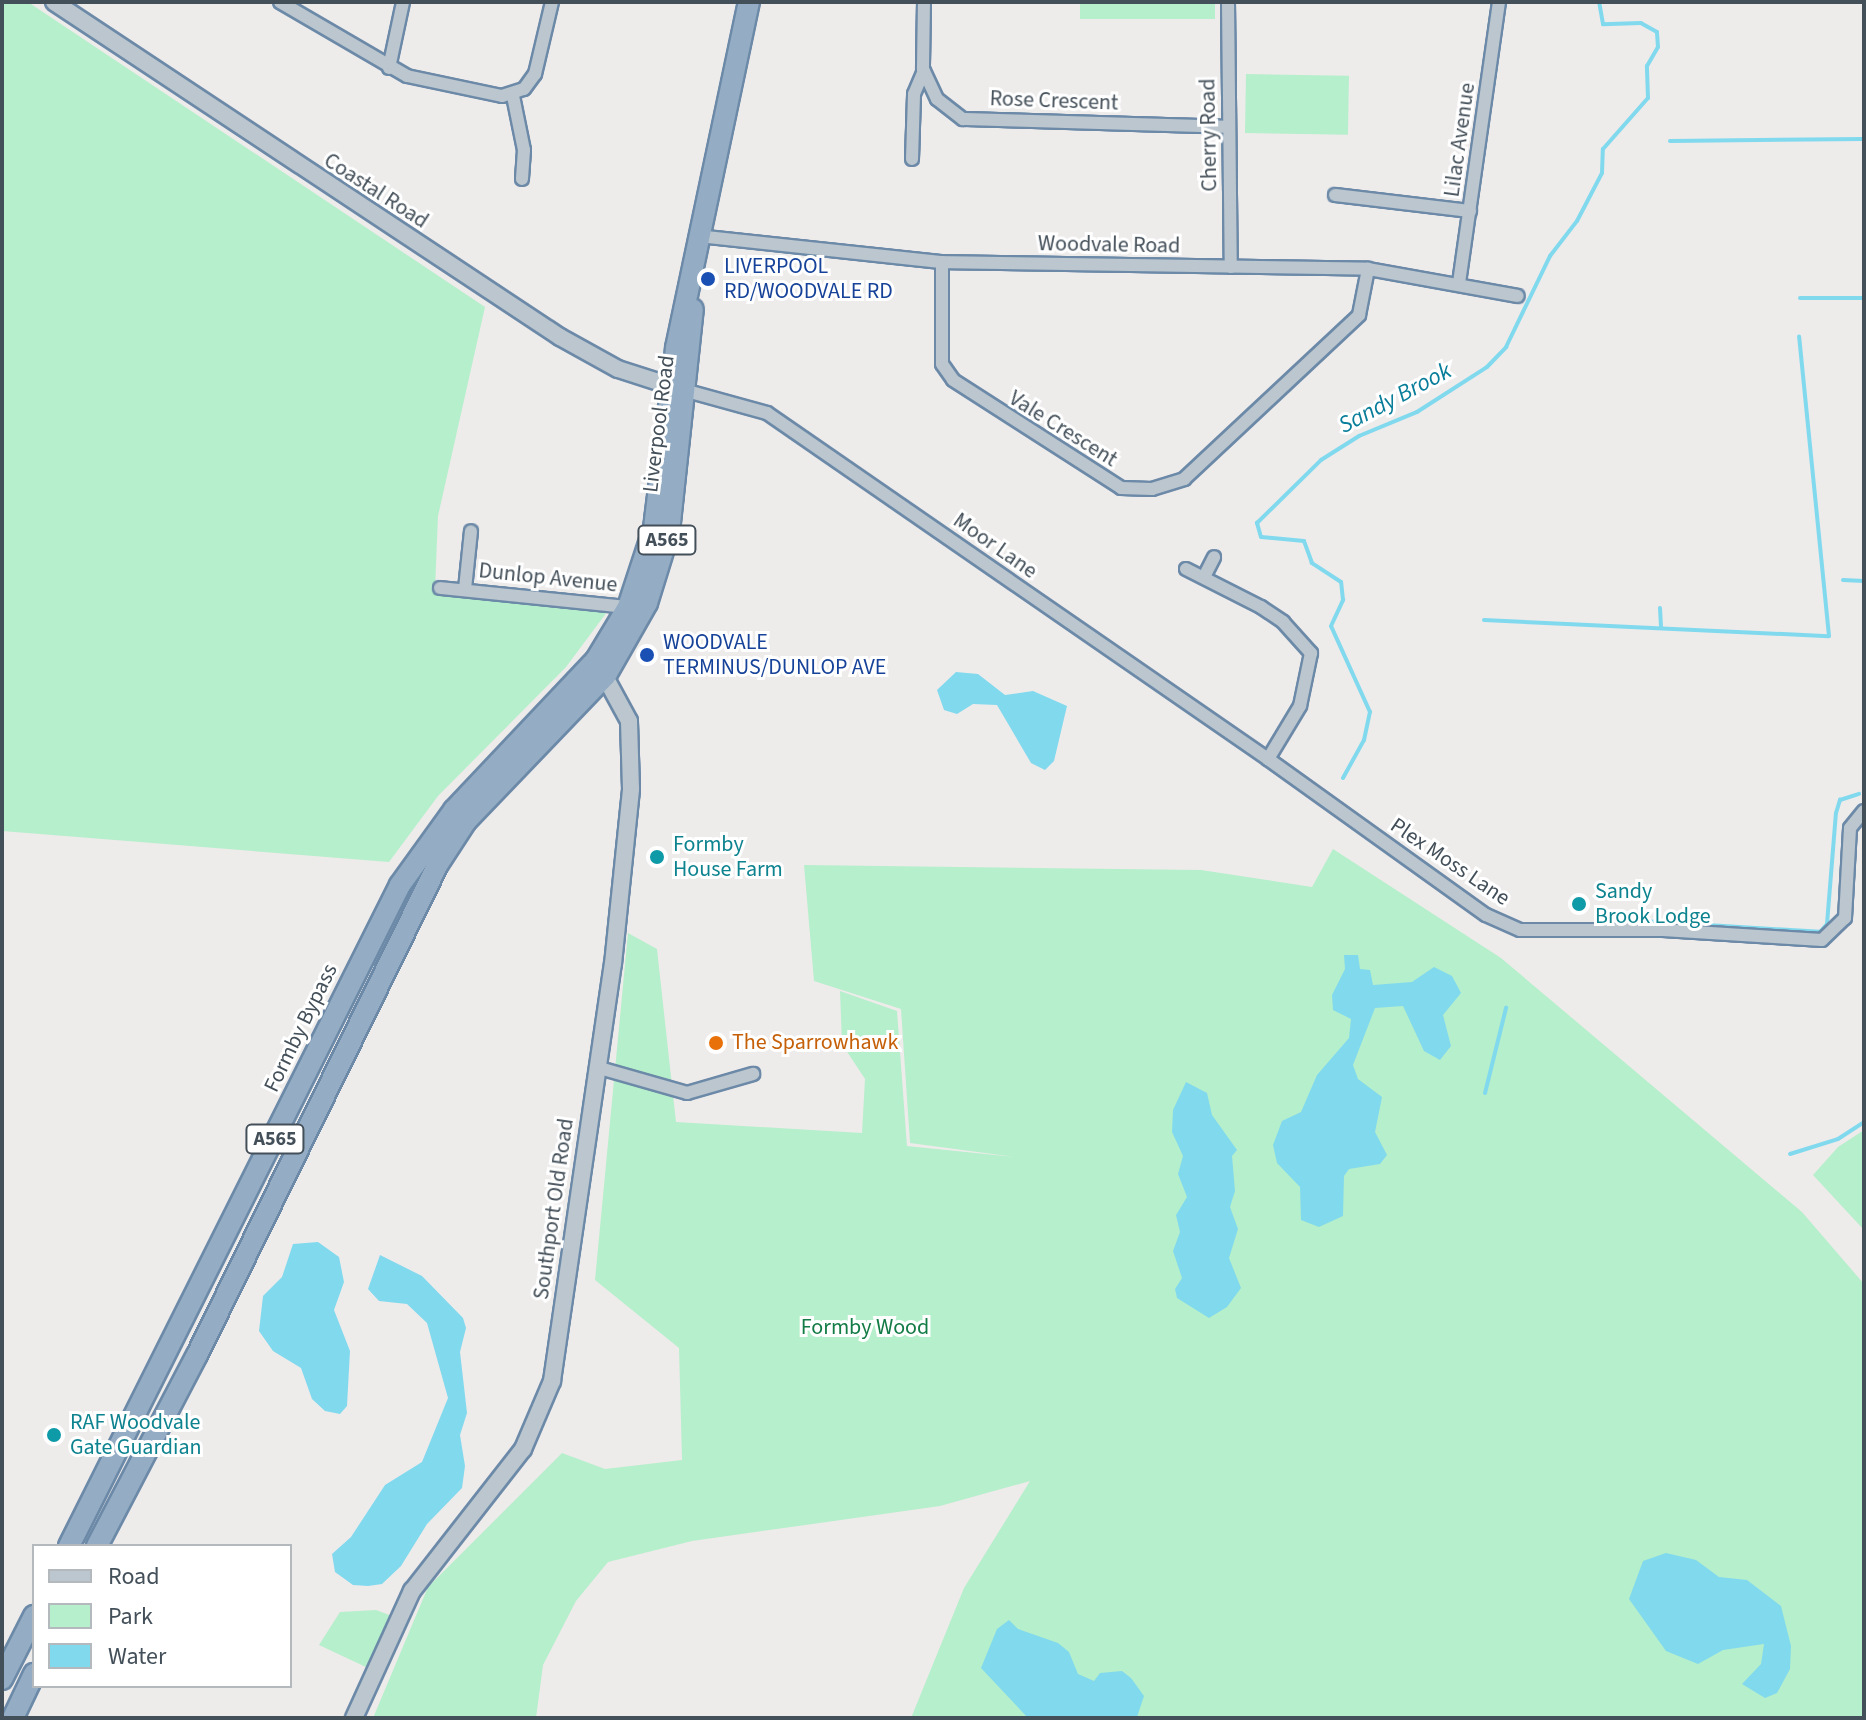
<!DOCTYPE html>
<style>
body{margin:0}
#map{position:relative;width:1866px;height:1720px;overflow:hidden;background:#eeebeb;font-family:"Source Sans 3",sans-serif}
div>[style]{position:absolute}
.green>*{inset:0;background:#b6efcb;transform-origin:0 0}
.water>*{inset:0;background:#81d9ee}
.stream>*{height:4px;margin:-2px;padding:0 2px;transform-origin:2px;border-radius:2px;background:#81d9ee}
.roads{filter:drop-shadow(2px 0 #6c8aa8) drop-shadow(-2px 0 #6c8aa8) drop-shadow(0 2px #6c8aa8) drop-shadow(0 -2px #6c8aa8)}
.minor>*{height:12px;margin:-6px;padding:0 6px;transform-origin:6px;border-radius:6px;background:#bbc6cf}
.tertiary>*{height:16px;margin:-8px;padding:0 8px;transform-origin:8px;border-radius:8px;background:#bbc6cf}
.trunk>*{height:20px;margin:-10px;padding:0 10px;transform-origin:10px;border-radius:10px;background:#94adc4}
.dots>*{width:22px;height:22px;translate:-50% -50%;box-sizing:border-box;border:4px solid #fff;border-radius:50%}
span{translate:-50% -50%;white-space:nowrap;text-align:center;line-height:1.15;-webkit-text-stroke:6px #fff;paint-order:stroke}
.shield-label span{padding:2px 6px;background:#fff;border:2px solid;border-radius:6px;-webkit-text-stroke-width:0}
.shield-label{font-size:20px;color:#434f59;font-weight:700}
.street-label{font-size:22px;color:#434f59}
.transit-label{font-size:22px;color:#164399}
.left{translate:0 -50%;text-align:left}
.culture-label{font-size:22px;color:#0d838f}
.food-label{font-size:22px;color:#c56008}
.park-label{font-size:22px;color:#137b45}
.water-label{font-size:24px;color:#087d99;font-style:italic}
.frame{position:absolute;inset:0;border:4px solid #434f59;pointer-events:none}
.legend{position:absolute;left:32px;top:1544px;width:260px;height:144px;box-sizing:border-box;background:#fff;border:2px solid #b4b9bd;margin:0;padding:10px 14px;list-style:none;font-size:24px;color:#434f59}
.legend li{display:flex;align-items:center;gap:16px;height:40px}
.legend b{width:40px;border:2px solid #b4b9bd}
</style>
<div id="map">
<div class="green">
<div style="clip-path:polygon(2px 2px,28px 2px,485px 307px,438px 516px,435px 589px,610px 608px,566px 667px,438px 796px,389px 862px,2px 831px)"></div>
<div style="left:1080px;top:2px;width:135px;height:17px"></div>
<div style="left:1246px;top:74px;width:103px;height:59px;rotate:1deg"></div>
<div style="clip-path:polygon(1333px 849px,1501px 958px,1802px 1212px,1864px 1284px,1864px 1718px,911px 1718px,964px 1588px,1030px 1481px,940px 1506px,692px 1541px,608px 1562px,576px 1601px,543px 1665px,536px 1718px,373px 1718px,428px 1587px,562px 1453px,605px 1469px,682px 1460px,679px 1348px,595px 1280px,628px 933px,657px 949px,676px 1122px,862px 1133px,865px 1079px,842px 1044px,840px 991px,897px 1011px,907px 1146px,1015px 1157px,910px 1143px,901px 1009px,814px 981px,804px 865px,1201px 870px,1312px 887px)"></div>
<div style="clip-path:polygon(1864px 1130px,1864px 1230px,1813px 1175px,1838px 1147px)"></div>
<div style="clip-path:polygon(376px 1610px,392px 1616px,368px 1668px,319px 1645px,340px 1612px)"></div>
</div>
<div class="water">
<div style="clip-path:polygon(956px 672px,978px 674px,1005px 695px,1033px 691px,1067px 706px,1054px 761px,1045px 770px,1031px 763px,997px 705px,973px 704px,957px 714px,944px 710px,937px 690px)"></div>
<div style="clip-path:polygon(1344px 955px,1358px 955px,1360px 969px,1370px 970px,1373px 985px,1412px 982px,1434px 967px,1452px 976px,1461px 993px,1443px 1015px,1451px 1046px,1440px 1060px,1424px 1051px,1403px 1006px,1375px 1008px,1353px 1065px,1358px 1079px,1382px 1097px,1375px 1132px,1387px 1155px,1380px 1164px,1349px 1169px,1344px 1176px,1343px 1216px,1319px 1227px,1301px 1220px,1300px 1187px,1277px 1163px,1273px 1145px,1282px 1121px,1301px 1112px,1317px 1075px,1349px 1038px,1351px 1019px,1333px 1010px,1332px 995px,1345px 969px)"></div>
<div style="clip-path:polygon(1186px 1082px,1207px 1093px,1212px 1115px,1237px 1150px,1232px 1156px,1235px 1191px,1230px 1207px,1238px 1229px,1229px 1258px,1241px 1288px,1227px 1307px,1209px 1318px,1177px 1298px,1175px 1289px,1182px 1278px,1173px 1251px,1180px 1232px,1176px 1215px,1187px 1197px,1178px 1174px,1183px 1156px,1172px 1132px,1173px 1110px)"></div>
<div style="clip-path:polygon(318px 1242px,339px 1257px,344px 1282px,334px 1310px,350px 1351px,347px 1406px,340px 1414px,325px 1411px,312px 1399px,301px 1368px,273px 1351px,259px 1331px,263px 1296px,282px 1277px,293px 1244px)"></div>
<div style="clip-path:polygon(380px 1255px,422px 1276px,463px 1318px,466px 1328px,460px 1352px,467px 1413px,460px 1435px,465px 1466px,462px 1488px,427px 1524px,401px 1566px,382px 1584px,368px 1586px,353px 1585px,335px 1572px,332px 1554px,351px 1537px,385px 1485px,422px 1462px,448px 1398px,427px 1323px,407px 1304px,379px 1301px,368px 1289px)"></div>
<div style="clip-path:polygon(1666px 1553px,1696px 1560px,1719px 1577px,1747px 1580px,1781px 1606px,1791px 1646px,1790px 1669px,1777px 1693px,1765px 1698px,1742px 1684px,1761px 1664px,1764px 1644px,1723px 1650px,1698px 1664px,1666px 1651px,1629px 1599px,1643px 1561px)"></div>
<div style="clip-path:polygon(1009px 1620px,1018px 1629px,1058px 1643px,1069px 1652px,1078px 1674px,1094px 1681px,1100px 1673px,1122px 1671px,1131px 1678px,1144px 1696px,1137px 1717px,1028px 1718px,981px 1668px,997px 1629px)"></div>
</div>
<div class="stream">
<div style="left:1670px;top:141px;width:194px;rotate:-0.6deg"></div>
<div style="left:1800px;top:298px;width:64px"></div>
<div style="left:1843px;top:580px;width:21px;rotate:3deg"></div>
<div style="left:1660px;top:608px;width:20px;rotate:87deg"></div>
<div style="left:1484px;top:620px;width:345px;rotate:2.7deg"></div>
<div style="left:1829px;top:636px;width:301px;rotate:-95.7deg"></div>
<div style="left:1343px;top:778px;width:43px;rotate:-61.1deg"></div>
<div style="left:1364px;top:740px;width:29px;rotate:-78deg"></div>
<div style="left:1370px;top:712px;width:94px;rotate:-114.4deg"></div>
<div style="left:1331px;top:626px;width:29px;rotate:-65deg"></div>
<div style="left:1343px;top:600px;width:18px;rotate:-96deg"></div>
<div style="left:1341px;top:582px;width:35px;rotate:-147deg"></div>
<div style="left:1312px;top:563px;width:23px;rotate:-110deg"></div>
<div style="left:1304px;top:541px;width:43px;rotate:-174.7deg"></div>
<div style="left:1261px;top:537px;width:15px;rotate:-106deg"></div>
<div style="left:1257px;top:523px;width:90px;rotate:-44.5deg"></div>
<div style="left:1321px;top:460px;width:45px;rotate:-32.3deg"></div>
<div style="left:1359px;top:436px;width:63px;rotate:-22.5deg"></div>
<div style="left:1417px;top:412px;width:83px;rotate:-32.7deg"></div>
<div style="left:1487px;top:367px;width:28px;rotate:-46deg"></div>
<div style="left:1506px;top:347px;width:101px;rotate:-64.2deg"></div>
<div style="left:1550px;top:256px;width:44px;rotate:-52.4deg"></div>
<div style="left:1577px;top:221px;width:54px;rotate:-62.5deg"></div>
<div style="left:1602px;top:173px;width:24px;rotate:-88deg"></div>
<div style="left:1603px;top:149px;width:68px;rotate:-48.6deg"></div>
<div style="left:1648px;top:98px;width:32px;rotate:-92deg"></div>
<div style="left:1647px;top:66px;width:22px;rotate:-60deg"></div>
<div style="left:1658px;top:47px;width:15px;rotate:-94deg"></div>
<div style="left:1657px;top:32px;width:18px;rotate:-151deg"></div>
<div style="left:1641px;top:23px;width:38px;rotate:178deg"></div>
<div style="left:1603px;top:24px;width:22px;rotate:-100deg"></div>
<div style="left:1626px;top:920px;width:194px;rotate:3.5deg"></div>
<div style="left:1820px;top:932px;width:11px;rotate:-49deg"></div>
<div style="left:1827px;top:924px;width:111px;rotate:-85.4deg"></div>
<div style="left:1836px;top:813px;width:14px;rotate:-73deg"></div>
<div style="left:1840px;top:800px;width:20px;rotate:-18deg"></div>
<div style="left:1485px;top:1093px;width:88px;rotate:-76.1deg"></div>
<div style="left:1790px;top:1154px;width:50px;rotate:-17.4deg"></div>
<div style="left:1838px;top:1139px;width:31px;rotate:-33deg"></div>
</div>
<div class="roads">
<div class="minor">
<div style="left:280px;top:2px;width:147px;rotate:30.2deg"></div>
<div style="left:407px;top:76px;width:97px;rotate:11.9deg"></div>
<div style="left:502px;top:96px;width:23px;rotate:-18deg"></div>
<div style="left:524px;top:89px;width:19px;rotate:-54deg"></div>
<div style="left:535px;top:74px;width:74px;rotate:-76.7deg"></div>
<div style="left:924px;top:2px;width:67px;rotate:90.9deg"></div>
<div style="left:923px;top:69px;width:33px;rotate:65deg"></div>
<div style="left:937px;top:99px;width:33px;rotate:38deg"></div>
<div style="left:963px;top:119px;width:265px;rotate:1.7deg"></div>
<div style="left:1228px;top:2px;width:265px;rotate:89.4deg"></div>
<div style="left:389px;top:68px;width:67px;rotate:-78deg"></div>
<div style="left:513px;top:96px;width:55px;rotate:78.5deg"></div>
<div style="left:524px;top:150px;width:29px;rotate:94deg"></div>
<div style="left:912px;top:159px;width:65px;rotate:-88.2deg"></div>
<div style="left:914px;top:94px;width:25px;rotate:-67deg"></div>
<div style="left:1335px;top:195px;width:136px;rotate:6.8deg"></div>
<div style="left:698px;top:236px;width:245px;rotate:6.1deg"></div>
<div style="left:942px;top:262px;width:426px;rotate:0.9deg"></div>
<div style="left:1368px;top:269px;width:152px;rotate:10.2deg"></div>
<div style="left:942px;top:262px;width:102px;rotate:90deg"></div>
<div style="left:942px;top:364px;width:19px;rotate:55deg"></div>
<div style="left:953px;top:380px;width:200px;rotate:32.7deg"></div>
<div style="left:1121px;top:488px;width:31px;rotate:2deg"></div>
<div style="left:1152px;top:489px;width:34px;rotate:-17deg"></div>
<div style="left:1184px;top:479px;width:240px;rotate:-43.1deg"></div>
<div style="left:1359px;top:315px;width:47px;rotate:-78.9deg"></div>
<div style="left:1459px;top:283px;width:284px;rotate:-81.9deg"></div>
<div style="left:687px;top:391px;width:83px;rotate:15.4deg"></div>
<div style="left:767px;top:413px;width:609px;rotate:34.63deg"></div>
<div style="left:1268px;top:759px;width:268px;rotate:35.6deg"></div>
<div style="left:1486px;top:915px;width:37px;rotate:24deg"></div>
<div style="left:1520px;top:930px;width:143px"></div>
<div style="left:1663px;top:930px;width:159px;rotate:3.6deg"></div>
<div style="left:1822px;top:940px;width:32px;rotate:-44deg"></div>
<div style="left:1845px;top:918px;width:90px;rotate:-86.8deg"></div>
<div style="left:1850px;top:828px;width:22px;rotate:-51deg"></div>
<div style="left:1186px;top:569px;width:84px;rotate:26.9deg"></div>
<div style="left:1261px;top:607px;width:27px;rotate:34deg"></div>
<div style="left:1283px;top:622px;width:42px;rotate:47.9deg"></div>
<div style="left:1311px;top:653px;width:54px;rotate:101.7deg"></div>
<div style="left:1300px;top:706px;width:62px;rotate:121.1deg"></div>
<div style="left:1205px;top:575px;width:20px;rotate:-63deg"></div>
<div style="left:440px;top:588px;width:189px;rotate:5.8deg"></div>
<div style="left:465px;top:589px;width:58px;rotate:-84.1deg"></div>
<div style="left:596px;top:1067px;width:95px;rotate:15.9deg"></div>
<div style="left:687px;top:1093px;width:69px;rotate:-16.1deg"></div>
</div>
<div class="tertiary">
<div style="left:54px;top:2px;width:607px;rotate:33.51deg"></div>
<div style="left:560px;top:337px;width:66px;rotate:28.9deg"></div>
<div style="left:618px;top:369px;width:65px;rotate:17.9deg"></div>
<div style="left:354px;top:1718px;width:140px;rotate:-65.5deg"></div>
<div style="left:412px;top:1591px;width:180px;rotate:-52deg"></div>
<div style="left:523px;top:1449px;width:74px;rotate:-66.9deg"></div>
<div style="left:552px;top:1381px;width:421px;rotate:-81.7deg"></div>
<div style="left:613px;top:964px;width:176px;rotate:-84.1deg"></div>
<div style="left:631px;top:789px;width:68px;rotate:-91.7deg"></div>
<div style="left:629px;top:721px;width:63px;rotate:-118.6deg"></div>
</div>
<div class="trunk">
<div style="left:69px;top:1546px;width:739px;rotate:-63.4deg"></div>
<div style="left:400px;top:885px;width:92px;rotate:-54.2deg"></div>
<div style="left:454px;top:810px;width:207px;rotate:-46.6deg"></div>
<div style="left:596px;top:660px;width:62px;rotate:-58.9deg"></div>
<div style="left:628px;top:607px;width:83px;rotate:-71.8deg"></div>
<div style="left:654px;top:528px;width:181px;rotate:-83deg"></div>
<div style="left:676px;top:348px;width:354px;rotate:-78.1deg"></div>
<div style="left:97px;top:1546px;width:216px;rotate:-62.4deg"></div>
<div style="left:197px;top:1355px;width:547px;rotate:-63.86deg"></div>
<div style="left:438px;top:864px;width:51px;rotate:-56.9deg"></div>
<div style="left:466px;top:821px;width:202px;rotate:-46.2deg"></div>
<div style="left:606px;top:675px;width:83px;rotate:-60.3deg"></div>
<div style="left:647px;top:603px;width:74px;rotate:-72.8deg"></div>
<div style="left:669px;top:532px;width:224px;rotate:-83.9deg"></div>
<div style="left:2px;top:1679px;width:71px;rotate:-63.1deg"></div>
<div style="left:13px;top:1718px;width:49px;rotate:-64.5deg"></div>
</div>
</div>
<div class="dots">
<div style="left:708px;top:279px;background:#1a4fb4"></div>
<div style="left:647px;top:655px;background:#1a4fb4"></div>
<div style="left:657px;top:857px;background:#0f9aa8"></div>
<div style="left:1579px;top:904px;background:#0f9aa8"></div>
<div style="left:716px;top:1043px;background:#e8710a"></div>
<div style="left:54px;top:1435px;background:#0f9aa8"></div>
</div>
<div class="shield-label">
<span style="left:667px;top:540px">A565</span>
<span style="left:275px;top:1139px">A565</span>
</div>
<div class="street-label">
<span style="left:1054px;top:101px;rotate:2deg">Rose Crescent</span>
<span style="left:1209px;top:135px;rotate:-91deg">Cherry Road</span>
<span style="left:1460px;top:140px;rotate:-82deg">Lilac Avenue</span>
<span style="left:376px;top:191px;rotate:33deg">Coastal Road</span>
<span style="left:1109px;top:245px;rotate:1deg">Woodvale Road</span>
<span style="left:659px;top:424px;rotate:-83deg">Liverpool Road</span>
<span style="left:1063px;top:429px;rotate:32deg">Vale Crescent</span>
<span style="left:995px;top:546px;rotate:35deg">Moor Lane</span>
<span style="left:548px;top:578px;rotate:6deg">Dunlop Avenue</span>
<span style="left:1450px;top:862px;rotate:34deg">Plex Moss Lane</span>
<span style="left:301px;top:1028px;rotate:-64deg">Formby Bypass</span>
<span style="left:554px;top:1209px;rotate:-82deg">Southport Old Road</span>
</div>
<div class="transit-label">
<span class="left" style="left:724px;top:279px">LIVERPOOL<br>RD/WOODVALE RD</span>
<span class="left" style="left:663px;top:655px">WOODVALE<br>TERMINUS/DUNLOP AVE</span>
</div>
<div class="culture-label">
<span class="left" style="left:673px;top:857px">Formby<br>House Farm</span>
<span class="left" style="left:1595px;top:904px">Sandy<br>Brook Lodge</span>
<span class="left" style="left:70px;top:1435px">RAF Woodvale<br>Gate Guardian</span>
</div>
<div class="food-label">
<span class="left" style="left:732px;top:1043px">The Sparrowhawk</span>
</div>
<div class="park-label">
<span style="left:865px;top:1328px">Formby Wood</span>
</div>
<div class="water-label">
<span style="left:1395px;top:398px;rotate:-28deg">Sandy Brook</span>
</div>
<div class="frame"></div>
<ul class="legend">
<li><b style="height:10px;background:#bbc6cf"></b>Road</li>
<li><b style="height:22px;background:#b6efcb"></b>Park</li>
<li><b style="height:22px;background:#81d9ee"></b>Water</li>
</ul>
</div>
